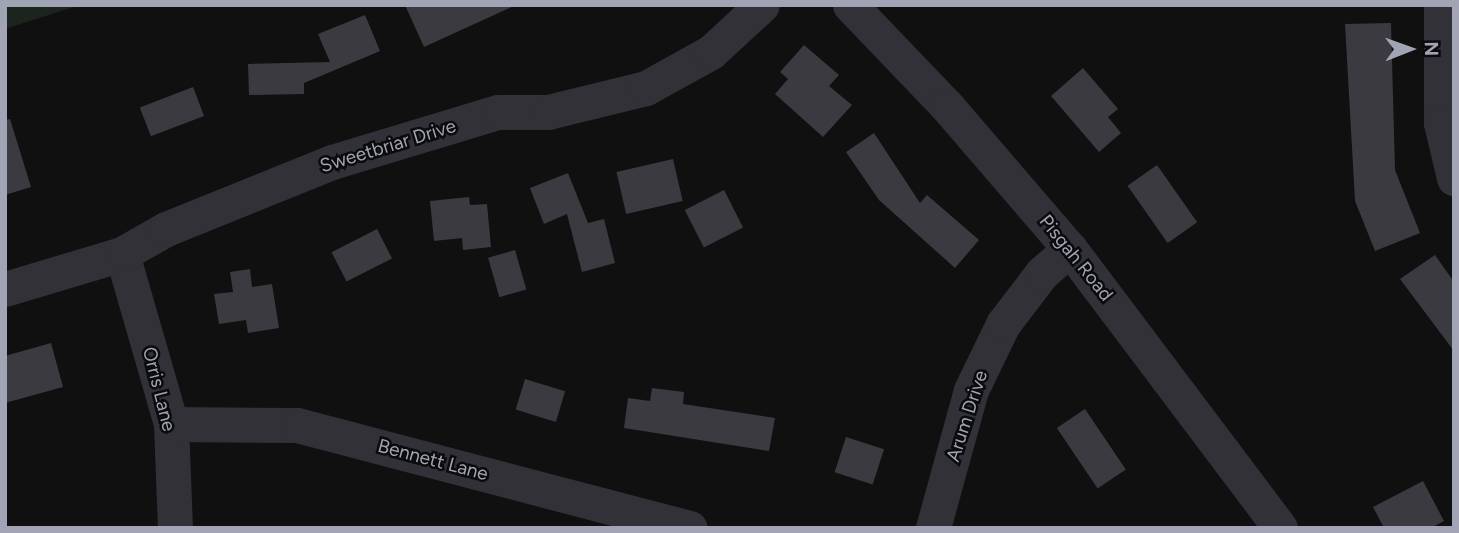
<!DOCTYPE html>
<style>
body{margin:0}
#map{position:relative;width:1459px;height:533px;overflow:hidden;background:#101011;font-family:Figtree,sans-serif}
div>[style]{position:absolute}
.green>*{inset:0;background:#1c241e}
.building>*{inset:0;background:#3a3a40;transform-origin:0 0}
.minor>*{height:35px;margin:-17.5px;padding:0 17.5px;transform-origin:17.5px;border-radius:17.5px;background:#313137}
span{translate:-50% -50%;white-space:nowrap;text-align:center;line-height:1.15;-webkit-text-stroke:5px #0b0b0c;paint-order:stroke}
.street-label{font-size:19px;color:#a0a4b4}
.frame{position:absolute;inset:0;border:7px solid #a0a4b4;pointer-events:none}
.north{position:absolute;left:1375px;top:14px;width:70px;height:70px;-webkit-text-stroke:5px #0b0b0c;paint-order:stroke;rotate:89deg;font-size:19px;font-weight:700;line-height:28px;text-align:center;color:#a0a4b4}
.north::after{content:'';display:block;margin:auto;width:24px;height:32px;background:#a0a4b4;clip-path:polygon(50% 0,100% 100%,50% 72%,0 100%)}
</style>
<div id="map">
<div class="green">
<div style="clip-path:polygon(5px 5px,80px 5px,5px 29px)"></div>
</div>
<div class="building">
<div style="clip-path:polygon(405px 5px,516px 5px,424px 47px)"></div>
<div style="clip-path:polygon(365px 15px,380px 51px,304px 83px,304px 94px,249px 95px,248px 64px,330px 62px,318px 34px)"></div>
<div style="clip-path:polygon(1391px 23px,1395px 170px,1420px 233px,1375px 251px,1355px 201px,1345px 24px)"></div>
<div style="clip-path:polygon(804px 45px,839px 75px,829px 86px,852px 105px,823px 137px,775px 94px,788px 79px,780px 72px)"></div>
<div style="clip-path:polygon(1083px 68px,1118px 109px,1108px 117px,1121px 133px,1099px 152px,1051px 96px)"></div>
<div style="left:193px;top:87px;width:31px;height:57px;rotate:69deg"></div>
<div style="clip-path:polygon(10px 119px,31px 187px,5px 195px,5px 120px)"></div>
<div style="clip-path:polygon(874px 133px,920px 203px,927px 195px,979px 240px,955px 268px,879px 200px,846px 152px)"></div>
<div style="left:673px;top:159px;width:43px;height:58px;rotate:77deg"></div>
<div style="left:1157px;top:165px;width:70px;height:36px;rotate:55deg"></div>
<div style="clip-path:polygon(568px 173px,588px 223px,604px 219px,615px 263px,582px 272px,567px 214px,544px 224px,530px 188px)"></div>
<div style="left:724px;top:190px;width:42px;height:44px;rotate:63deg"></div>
<div style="clip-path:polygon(469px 197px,470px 205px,487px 204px,491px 247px,463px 250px,462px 238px,434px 241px,430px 201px)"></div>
<div style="left:377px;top:229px;width:33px;height:51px;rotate:63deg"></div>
<div style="left:515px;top:250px;width:41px;height:28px;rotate:74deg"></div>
<div style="clip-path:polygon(1435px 255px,1454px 282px,1454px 351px,1400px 279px)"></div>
<div style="clip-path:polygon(250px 269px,252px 287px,272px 284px,279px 328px,248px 333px,246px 320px,219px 324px,214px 294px,233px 292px,230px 272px)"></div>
<div style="clip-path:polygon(51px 343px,63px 387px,5px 403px,5px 356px)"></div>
<div style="left:525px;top:379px;width:42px;height:32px;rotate:17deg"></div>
<div style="clip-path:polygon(652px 388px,684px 392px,683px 404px,775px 418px,769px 451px,624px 428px,628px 398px,650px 401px)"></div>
<div style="left:1085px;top:409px;width:73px;height:34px;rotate:56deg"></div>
<div style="left:846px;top:437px;width:40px;height:37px;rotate:18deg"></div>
<div style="clip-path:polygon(1423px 481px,1444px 521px,1431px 528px,1384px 528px,1373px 507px)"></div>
</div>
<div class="minor">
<div style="left:850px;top:5px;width:139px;rotate:46.2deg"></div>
<div style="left:946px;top:105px;width:190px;rotate:49.3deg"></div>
<div style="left:1070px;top:249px;width:349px;rotate:53deg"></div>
<div style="left:1441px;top:5px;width:118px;rotate:90deg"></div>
<div style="left:1441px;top:123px;width:57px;rotate:76.7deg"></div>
<div style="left:122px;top:254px;width:177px;rotate:73.9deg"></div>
<div style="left:171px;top:424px;width:104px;rotate:87.8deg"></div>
<div style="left:5px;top:289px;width:122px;rotate:-16.7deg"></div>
<div style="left:122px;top:254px;width:51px;rotate:-29.6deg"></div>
<div style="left:166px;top:229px;width:179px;rotate:-22deg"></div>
<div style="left:332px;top:162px;width:173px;rotate:-16.8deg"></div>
<div style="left:498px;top:112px;width:50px"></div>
<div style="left:548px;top:112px;width:101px;rotate:-13.8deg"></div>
<div style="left:646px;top:88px;width:74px;rotate:-29deg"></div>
<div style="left:711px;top:52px;width:69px;rotate:-42.7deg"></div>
<div style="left:171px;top:424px;width:126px;rotate:0.5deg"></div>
<div style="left:297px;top:425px;width:406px;rotate:14.7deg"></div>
<div style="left:933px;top:528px;width:143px;rotate:-74.6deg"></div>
<div style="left:971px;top:390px;width:73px;rotate:-64.1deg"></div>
<div style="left:1003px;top:324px;width:64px;rotate:-52.6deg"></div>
<div style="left:1042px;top:273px;width:37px;rotate:-41deg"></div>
</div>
<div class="street-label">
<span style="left:388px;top:146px;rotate:-17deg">Sweetbriar Drive</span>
<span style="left:1076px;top:258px;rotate:51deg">Pisgah Road</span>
<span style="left:159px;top:389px;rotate:76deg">Orris Lane</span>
<span style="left:967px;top:416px;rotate:-72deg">Arum Drive</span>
<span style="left:433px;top:460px;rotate:15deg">Bennett Lane</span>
</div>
<div class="frame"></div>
<div class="north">N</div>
</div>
